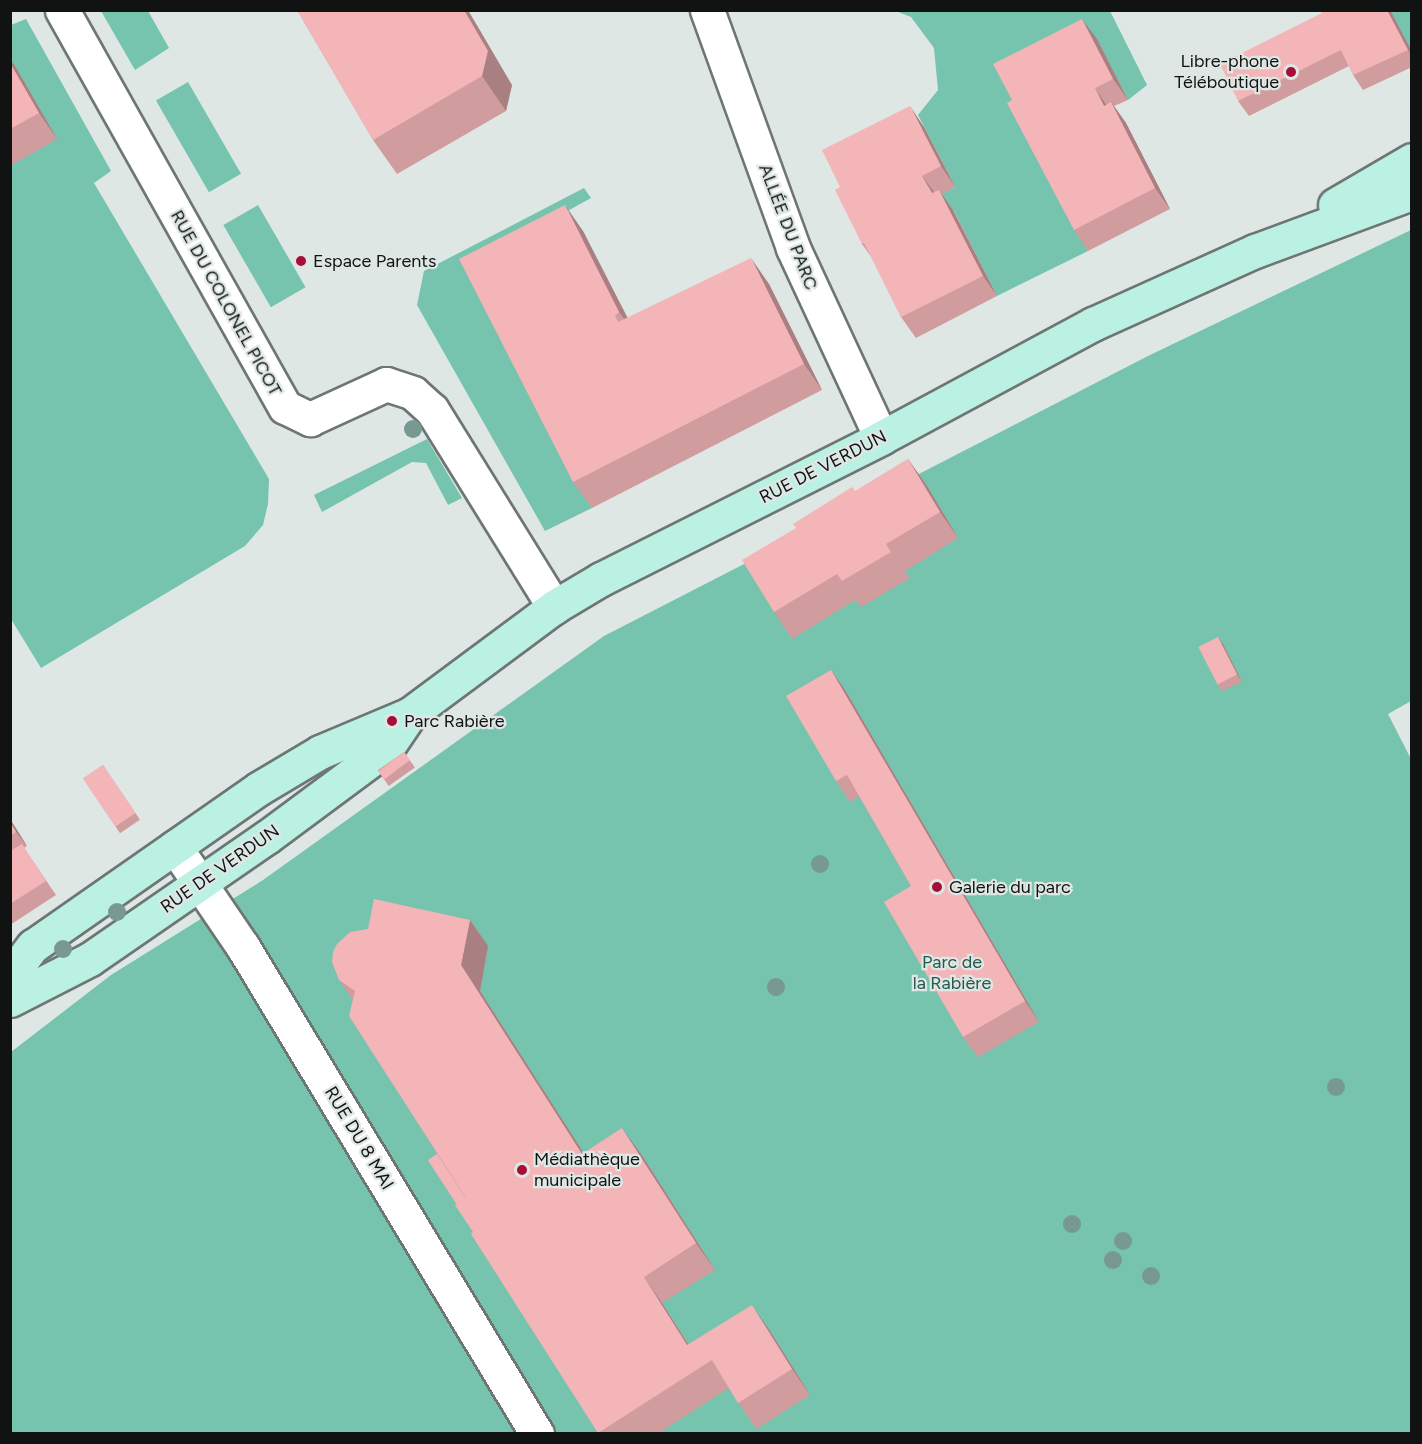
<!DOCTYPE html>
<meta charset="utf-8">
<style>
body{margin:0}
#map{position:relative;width:1422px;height:1444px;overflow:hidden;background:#dee7e4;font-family:Figtree,sans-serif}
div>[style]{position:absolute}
.green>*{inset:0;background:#76c3ae;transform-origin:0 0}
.roads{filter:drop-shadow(2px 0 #6e7673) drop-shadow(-2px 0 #6e7673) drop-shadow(0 2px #6e7673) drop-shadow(0 -2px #6e7673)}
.minor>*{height:33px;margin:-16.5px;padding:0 16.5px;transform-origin:16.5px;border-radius:16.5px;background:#fff}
.major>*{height:33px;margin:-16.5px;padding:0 16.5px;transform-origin:16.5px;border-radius:16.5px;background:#baf1e2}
.trees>*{width:18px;height:18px;margin:-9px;border-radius:50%;background:#789991}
.wall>*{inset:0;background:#d19c9e;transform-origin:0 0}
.shaded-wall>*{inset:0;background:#aa7f81}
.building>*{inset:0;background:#f3b5b8;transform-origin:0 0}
.dots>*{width:16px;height:16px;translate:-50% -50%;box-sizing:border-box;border:3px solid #dee7e4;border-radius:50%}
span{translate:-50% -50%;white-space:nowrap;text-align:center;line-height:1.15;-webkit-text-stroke:4.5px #dee7e4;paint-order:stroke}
.poi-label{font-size:18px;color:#111313}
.right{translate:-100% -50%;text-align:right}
.left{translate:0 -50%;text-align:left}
.street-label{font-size:18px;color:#111313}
.park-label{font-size:18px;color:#255a4d}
.frame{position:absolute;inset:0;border:12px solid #111313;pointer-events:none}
</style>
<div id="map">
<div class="green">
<div style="clip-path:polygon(101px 11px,148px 11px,169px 48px,135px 70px)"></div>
<div style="clip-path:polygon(896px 11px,1110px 11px,1147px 85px,1128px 100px,1097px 40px,1051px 176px,1088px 251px,997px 296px,954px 211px,937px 196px,955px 187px,918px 115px,938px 90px,934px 48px,911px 17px)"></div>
<div style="clip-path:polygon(1390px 11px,1411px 11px,1411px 52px)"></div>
<div style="clip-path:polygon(26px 19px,111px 171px,94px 183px,269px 479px,268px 504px,263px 525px,245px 546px,41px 668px,11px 619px,11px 25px)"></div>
<div style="left:188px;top:82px;width:106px;height:37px;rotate:60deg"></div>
<div style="clip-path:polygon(584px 188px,591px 198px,499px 249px,478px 285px,592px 508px,545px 531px,417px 305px,424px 271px)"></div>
<div style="left:258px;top:205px;width:95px;height:40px;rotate:60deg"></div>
<div style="clip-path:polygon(1411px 230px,1411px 701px,1388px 714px,1412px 761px,1411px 1433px,11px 1434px,11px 1052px,111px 975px,263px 880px,604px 636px,1148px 356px)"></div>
<div style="clip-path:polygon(427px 439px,462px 498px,448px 505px,426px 463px,412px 462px,322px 512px,314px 495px)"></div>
</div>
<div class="roads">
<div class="minor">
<div style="left:62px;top:10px;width:455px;rotate:60.7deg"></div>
<div style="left:285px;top:407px;width:28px;rotate:26deg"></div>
<div style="left:310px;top:419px;width:84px;rotate:-24.7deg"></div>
<div style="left:386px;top:384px;width:28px;rotate:18deg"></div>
<div style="left:413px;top:393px;width:25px;rotate:42deg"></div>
<div style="left:432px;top:410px;width:232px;rotate:58.2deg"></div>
<div style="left:707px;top:10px;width:253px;rotate:70.1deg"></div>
<div style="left:793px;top:248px;width:209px;rotate:65.1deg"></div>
<div style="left:175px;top:847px;width:121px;rotate:55.8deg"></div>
<div style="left:243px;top:947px;width:569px;rotate:58.88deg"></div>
</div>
<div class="major">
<div style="left:1335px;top:205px;width:89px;rotate:-30.3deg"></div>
<div style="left:10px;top:976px;width:38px;rotate:-53deg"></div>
<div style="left:33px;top:946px;width:274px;rotate:-34.9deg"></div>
<div style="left:258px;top:789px;width:72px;rotate:-30.8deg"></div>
<div style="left:320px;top:752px;width:98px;rotate:-22.9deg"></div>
<div style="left:410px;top:714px;width:179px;rotate:-36.6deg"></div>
<div style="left:554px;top:607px;width:55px;rotate:-30.8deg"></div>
<div style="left:601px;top:579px;width:313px;rotate:-26.7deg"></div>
<div style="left:881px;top:438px;width:241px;rotate:-28.3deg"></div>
<div style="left:1093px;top:324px;width:178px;rotate:-24.3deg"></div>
<div style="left:1255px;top:251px;width:167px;rotate:-20.3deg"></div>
<div style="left:10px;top:1000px;width:90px;rotate:-27.1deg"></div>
<div style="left:90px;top:959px;width:215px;rotate:-34.6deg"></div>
<div style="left:267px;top:837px;width:149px;rotate:-36.6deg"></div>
<div style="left:387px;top:748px;width:41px;rotate:-55.9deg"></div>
</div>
</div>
<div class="trees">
<div style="left:413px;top:429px"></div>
<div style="left:820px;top:864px"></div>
<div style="left:117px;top:912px"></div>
<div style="left:63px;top:949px"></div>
<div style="left:776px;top:987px"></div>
<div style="left:1336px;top:1087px"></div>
<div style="left:1072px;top:1224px"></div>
<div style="left:1123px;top:1241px"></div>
<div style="left:1113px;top:1260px"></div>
<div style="left:1151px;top:1276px"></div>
</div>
<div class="wall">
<div style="clip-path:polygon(297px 10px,512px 85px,506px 111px,397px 174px,373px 140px)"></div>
<div style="clip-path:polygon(1321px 10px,1390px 10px,1412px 52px,1412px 67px,1363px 90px,1353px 75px,1349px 66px,1249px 116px,1238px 101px,1322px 13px)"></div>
<div style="clip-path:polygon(1097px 39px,1128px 100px,1114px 106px,1126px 123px,1170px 209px,1088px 251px,1074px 230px,1012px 100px)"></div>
<div style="clip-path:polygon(10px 59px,57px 139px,10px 166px)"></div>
<div style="clip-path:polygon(924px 127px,955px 187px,942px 194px,953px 210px,997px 296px,916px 338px,901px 317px,872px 258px,862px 244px,840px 187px)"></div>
<div style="clip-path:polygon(583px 231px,627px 318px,769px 284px,822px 390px,592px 508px,573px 482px)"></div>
<div style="clip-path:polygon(908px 459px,927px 486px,958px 538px,905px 571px,910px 578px,861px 607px,855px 600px,792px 639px,774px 612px,796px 528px)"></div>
<div style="clip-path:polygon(1223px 644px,1242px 682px,1222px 691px,1217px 684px)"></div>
<div style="clip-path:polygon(831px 670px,845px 690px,1039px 1022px,978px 1057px,963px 1037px,911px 886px,859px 796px,850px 802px,836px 781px)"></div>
<div style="left:404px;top:752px;width:19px;height:32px;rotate:55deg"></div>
<div style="left:103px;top:765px;width:66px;height:24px;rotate:56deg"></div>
<div style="clip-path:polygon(10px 819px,27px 846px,24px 848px,56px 895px,10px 925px)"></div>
<div style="clip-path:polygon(470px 920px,488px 946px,480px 991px,583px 1153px,641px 1154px,715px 1270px,662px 1303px,688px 1344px,770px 1331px,810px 1395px,756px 1429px,729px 1388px,657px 1434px,599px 1434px,471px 1234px,473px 1232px,456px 1205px,437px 1154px,353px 1000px,339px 980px,368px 929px)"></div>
</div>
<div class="shaded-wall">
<div style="clip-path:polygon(464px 10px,468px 10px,512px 85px,506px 111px,482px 76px)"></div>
<div style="clip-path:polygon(1387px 10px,1390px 10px,1412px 52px,1412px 56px,1408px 50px)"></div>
<div style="clip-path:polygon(1082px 19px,1097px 39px,1128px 100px,1113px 79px)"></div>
<div style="clip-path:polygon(10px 59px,15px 66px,57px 139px,39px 113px,10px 63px)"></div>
<div style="clip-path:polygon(1095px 88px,1109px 109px,1104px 106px)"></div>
<div style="clip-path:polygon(1111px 102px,1126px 123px,1170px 209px,1155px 188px)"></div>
<div style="clip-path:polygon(910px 106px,924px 127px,955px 187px,941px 166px)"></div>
<div style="clip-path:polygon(922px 176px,937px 196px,932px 193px)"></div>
<div style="clip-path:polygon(939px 190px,953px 210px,997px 296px,983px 276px)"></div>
<div style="clip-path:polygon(565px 205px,583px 231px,638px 338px,619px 312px)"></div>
<div style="clip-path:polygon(751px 258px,769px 284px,822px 390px,804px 364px)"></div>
<div style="clip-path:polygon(908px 459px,927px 486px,958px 538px,940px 512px)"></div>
<div style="clip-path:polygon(1218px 637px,1223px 644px,1242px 682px,1237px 674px)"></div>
<div style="clip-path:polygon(831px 670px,845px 690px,1039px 1022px,1025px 1001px)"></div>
<div style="clip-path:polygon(10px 819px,27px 846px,16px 832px,10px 822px)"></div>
<div style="clip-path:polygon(470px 920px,488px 946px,480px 991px,601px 1180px,582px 1154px,461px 965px)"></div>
<div style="clip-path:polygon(622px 1128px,641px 1154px,715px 1270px,696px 1243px)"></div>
<div style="clip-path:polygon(644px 1277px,662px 1303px,705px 1371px,687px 1345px)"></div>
<div style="clip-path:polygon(752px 1305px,770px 1331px,810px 1395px,792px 1369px)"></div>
</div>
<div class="building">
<div style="clip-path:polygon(297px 10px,464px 10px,488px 51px,482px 76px,373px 140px)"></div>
<div style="clip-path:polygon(1321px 10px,1387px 10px,1408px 50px,1353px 75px,1341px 50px,1238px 101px,1220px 64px,1322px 13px)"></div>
<div style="clip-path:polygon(1082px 19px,1113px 79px,1095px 88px,1104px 106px,1111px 102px,1155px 188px,1074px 230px,1007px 103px,1012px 100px,993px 64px)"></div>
<div style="clip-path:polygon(10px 63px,39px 113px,10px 129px)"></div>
<div style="clip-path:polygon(910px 106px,941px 166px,922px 176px,932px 193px,939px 190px,983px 276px,901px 317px,864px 243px,862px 244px,835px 190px,840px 187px,822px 150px)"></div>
<div style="clip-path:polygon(565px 205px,619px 312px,615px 316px,618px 322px,751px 258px,804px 364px,573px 482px,459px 259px)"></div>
<div style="clip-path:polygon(908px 459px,940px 512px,886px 544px,891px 552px,842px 581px,837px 574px,774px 612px,742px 560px,796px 528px,793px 524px,825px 504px,852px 487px,855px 491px)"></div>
<div style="left:1218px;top:637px;width:42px;height:22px;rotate:63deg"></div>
<div style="clip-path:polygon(831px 670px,1025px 1001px,963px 1037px,884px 902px,911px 886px,847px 775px,836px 781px,786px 696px)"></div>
<div style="left:404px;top:752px;width:10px;height:32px;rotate:53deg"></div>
<div style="left:103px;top:765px;width:58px;height:24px;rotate:56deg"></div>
<div style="clip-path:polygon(10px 822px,16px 832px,10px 836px)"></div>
<div style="clip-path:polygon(22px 844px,46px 881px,10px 904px,10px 851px)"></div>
<div style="clip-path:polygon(374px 899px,470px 920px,461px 965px,582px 1154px,622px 1128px,696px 1243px,644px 1277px,687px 1345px,752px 1305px,792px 1369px,738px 1403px,712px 1360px,598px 1433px,471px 1234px,473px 1232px,455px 1205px,466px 1198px,349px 1016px,355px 991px,339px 980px,332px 962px,333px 952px,337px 944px,350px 932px,368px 929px)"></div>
<div style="left:437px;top:1154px;width:53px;height:11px;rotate:57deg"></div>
</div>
<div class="dots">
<div style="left:1291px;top:72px;background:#a60d37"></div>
<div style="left:301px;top:261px;background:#a60d37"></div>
<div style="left:392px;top:721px;background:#a60d37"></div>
<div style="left:937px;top:887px;background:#a60d37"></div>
<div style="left:522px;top:1170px;background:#a60d37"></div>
</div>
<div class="poi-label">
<span class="right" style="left:1279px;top:72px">Libre-phone<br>Téléboutique</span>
<span class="left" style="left:313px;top:261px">Espace Parents</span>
<span class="left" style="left:404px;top:721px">Parc Rabière</span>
<span class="left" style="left:949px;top:887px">Galerie du parc</span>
<span class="left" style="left:534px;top:1170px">Médiathèque<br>municipale</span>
</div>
<div class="street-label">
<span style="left:788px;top:227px;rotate:69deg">ALLÉE DU PARC</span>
<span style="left:226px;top:303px;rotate:61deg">RUE DU COLONEL PICOT</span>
<span style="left:823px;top:467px;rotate:-27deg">RUE DE VERDUN</span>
<span style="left:220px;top:869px;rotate:-35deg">RUE DE VERDUN</span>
<span style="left:359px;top:1138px;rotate:59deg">RUE DU 8 MAI</span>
</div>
<div class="park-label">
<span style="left:952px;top:973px">Parc de<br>la Rabière</span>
</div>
<div class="frame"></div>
</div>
